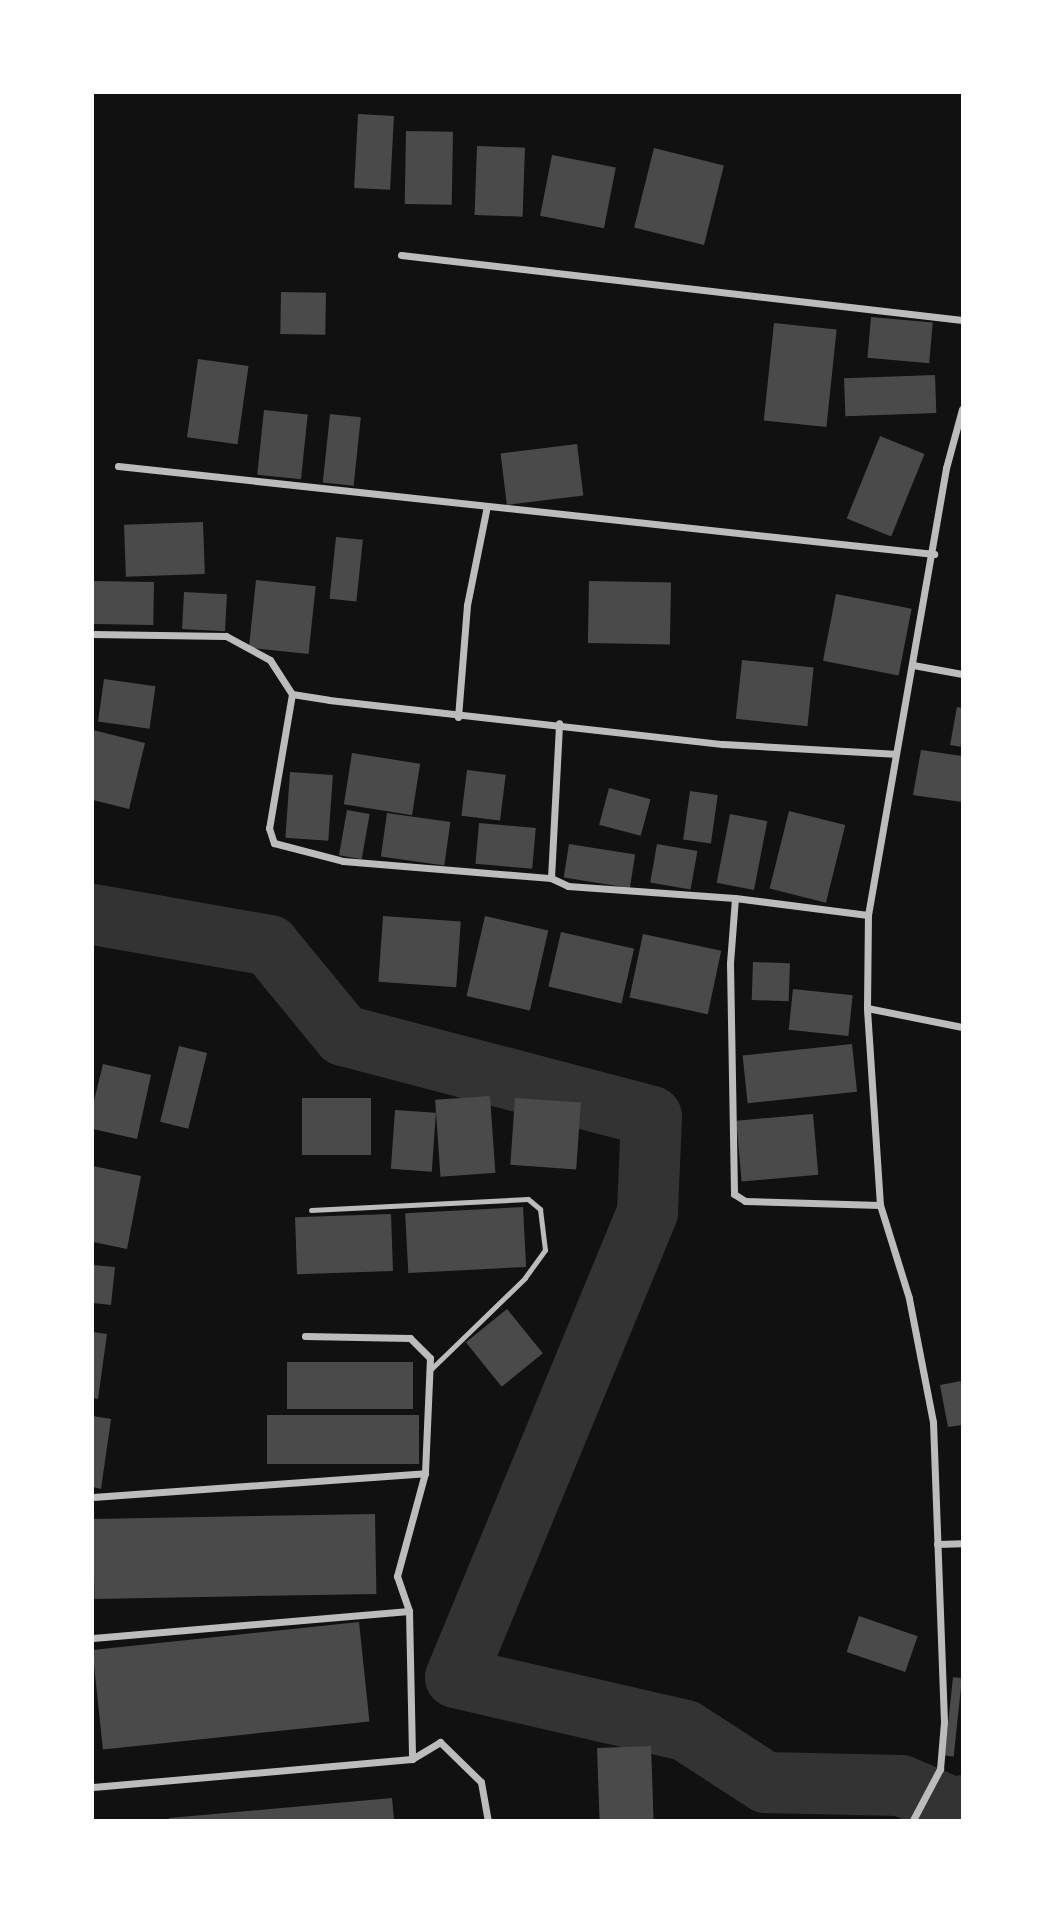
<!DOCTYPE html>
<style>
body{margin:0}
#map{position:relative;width:1055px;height:1913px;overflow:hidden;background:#111;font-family:"Roboto Condensed",sans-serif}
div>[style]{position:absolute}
.river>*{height:61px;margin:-30.5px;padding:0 30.5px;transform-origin:30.5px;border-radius:30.5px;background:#333}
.building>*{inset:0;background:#4a4a4a;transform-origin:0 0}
.service>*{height:5px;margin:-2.5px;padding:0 2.5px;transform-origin:2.5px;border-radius:2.5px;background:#bcbcbc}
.minor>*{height:7px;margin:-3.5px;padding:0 3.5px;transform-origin:3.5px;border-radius:3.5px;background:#bcbcbc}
span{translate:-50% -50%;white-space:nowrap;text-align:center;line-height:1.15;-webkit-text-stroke:5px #fff;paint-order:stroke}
.frame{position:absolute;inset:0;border:94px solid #fff;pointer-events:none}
</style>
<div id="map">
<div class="river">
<div style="left:93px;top:914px;width:179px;rotate:10deg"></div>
<div style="left:269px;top:945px;width:117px;rotate:50.6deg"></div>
<div style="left:343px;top:1035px;width:318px;rotate:14.7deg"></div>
<div style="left:651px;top:1116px;width:96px;rotate:92.4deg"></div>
<div style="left:647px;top:1212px;width:503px;rotate:112.44deg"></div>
<div style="left:455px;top:1677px;width:236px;rotate:13deg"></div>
<div style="left:685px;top:1730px;width:95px;rotate:33deg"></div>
<div style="left:765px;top:1782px;width:136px;rotate:1.3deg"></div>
<div style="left:901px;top:1785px;width:56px;rotate:23.3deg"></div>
<div style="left:952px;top:1807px;width:10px;rotate:-11deg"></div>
</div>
<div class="building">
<div style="left:358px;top:114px;width:36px;height:74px;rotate:3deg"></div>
<div style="left:406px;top:131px;width:47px;height:73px;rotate:1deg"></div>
<div style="left:477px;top:146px;width:48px;height:69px;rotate:2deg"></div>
<div style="left:654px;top:148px;width:72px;height:82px;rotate:14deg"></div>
<div style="left:552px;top:155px;width:65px;height:62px;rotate:11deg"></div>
<div style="left:281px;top:292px;width:45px;height:42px;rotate:1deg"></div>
<div style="left:871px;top:317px;width:62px;height:41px;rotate:5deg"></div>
<div style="left:774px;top:323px;width:63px;height:98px;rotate:6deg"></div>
<div style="left:198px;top:359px;width:51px;height:79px;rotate:8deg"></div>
<div style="left:935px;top:375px;width:38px;height:91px;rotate:88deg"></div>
<div style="left:264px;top:410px;width:44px;height:65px;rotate:6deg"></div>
<div style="left:330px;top:414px;width:31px;height:69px;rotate:6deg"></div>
<div style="left:880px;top:436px;width:48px;height:89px;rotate:22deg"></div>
<div style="left:577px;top:444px;width:52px;height:77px;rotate:83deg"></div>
<div style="left:203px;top:522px;width:52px;height:79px;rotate:88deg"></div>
<div style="left:336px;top:537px;width:27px;height:62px;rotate:6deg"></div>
<div style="left:256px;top:580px;width:60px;height:68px;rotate:6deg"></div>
<div style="left:93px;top:581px;width:61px;height:43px;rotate:1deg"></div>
<div style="left:589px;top:581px;width:82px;height:62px;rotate:1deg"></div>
<div style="left:184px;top:592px;width:43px;height:37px;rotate:3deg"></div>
<div style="left:836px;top:594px;width:77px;height:68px;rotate:11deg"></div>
<div style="left:742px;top:660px;width:72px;height:59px;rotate:6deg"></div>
<div style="left:104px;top:679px;width:52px;height:43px;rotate:8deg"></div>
<div style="clip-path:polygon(957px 707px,962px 708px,962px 747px,950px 745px)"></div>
<div style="clip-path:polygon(93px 730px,145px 743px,129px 809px,93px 800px)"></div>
<div style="clip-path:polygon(921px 750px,962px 756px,962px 802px,913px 795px)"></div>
<div style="left:352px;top:753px;width:69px;height:52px;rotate:9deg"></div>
<div style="left:467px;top:770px;width:39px;height:46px;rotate:7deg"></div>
<div style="left:290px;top:772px;width:43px;height:66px;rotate:4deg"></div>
<div style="left:609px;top:788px;width:43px;height:38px;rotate:15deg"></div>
<div style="left:690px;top:791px;width:28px;height:49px;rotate:8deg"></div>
<div style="left:347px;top:810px;width:23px;height:46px;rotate:10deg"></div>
<div style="left:789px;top:811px;width:58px;height:80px;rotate:14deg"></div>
<div style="left:387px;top:813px;width:64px;height:44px;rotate:8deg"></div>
<div style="left:730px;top:814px;width:38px;height:70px;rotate:11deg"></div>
<div style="left:479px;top:823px;width:57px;height:41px;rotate:5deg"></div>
<div style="left:569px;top:844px;width:67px;height:34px;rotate:9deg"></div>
<div style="left:657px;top:844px;width:41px;height:39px;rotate:10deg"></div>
<div style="left:383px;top:916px;width:78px;height:66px;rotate:4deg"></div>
<div style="left:485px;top:916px;width:65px;height:82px;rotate:13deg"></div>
<div style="left:561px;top:932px;width:75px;height:56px;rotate:13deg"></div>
<div style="left:643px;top:934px;width:80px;height:65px;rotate:12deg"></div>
<div style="left:753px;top:962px;width:37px;height:38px;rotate:2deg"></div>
<div style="left:793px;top:989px;width:60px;height:41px;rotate:6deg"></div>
<div style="left:852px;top:1044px;width:48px;height:110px;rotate:84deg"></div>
<div style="left:179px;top:1046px;width:29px;height:78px;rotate:14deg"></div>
<div style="clip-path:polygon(103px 1064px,151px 1075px,137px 1139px,93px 1129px,93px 1105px)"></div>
<div style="left:490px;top:1096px;width:77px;height:55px;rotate:86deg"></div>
<div style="left:302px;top:1098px;width:69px;height:57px"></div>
<div style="left:515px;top:1098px;width:66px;height:67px;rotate:4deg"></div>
<div style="left:395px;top:1110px;width:41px;height:59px;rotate:4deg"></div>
<div style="left:813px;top:1114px;width:61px;height:77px;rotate:85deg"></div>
<div style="clip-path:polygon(93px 1166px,141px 1176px,127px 1249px,93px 1242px)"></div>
<div style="left:523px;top:1207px;width:60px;height:118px;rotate:87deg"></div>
<div style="left:391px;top:1214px;width:57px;height:96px;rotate:88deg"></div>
<div style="clip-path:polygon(93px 1265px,115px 1267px,111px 1305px,93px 1303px)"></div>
<div style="left:507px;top:1309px;width:57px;height:53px;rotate:51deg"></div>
<div style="clip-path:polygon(93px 1332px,107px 1334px,98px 1399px,93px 1398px)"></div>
<div style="left:287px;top:1362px;width:126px;height:47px"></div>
<div style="clip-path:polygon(961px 1381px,962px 1425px,948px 1427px,940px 1385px)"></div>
<div style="left:267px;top:1415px;width:152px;height:49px"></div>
<div style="clip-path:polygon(93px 1416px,111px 1419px,101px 1489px,93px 1487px)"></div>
<div style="left:375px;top:1514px;width:80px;height:282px;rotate:89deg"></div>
<div style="left:859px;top:1616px;width:62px;height:38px;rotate:19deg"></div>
<div style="left:359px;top:1622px;width:100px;height:268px;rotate:84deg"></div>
<div style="left:953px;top:1677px;width:9px;height:79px;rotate:6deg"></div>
<div style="left:651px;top:1746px;width:74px;height:54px;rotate:88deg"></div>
<div style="clip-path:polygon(392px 1798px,394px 1820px,169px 1820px,169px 1818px)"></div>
</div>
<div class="service">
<div style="left:311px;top:1210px;width:217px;rotate:-2.9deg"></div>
<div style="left:528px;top:1199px;width:16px;rotate:40deg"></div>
<div style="left:540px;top:1209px;width:41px;rotate:83deg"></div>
<div style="left:545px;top:1250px;width:34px;rotate:126deg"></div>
<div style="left:525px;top:1278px;width:134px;rotate:135.9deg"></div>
</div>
<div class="minor">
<div style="left:401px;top:255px;width:565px;rotate:6.61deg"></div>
<div style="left:118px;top:466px;width:821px;rotate:6.16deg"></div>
<div style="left:93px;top:634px;width:133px;rotate:0.9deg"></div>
<div style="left:226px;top:636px;width:50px;rotate:28.6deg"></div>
<div style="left:270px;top:660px;width:40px;rotate:57.1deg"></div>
<div style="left:292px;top:694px;width:37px;rotate:9deg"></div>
<div style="left:329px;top:700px;width:396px;rotate:6.4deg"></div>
<div style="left:723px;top:744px;width:171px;rotate:3.3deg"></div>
<div style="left:913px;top:665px;width:50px;rotate:10.4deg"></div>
<div style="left:292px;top:694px;width:136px;rotate:99.7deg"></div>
<div style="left:269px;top:828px;width:16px;rotate:72deg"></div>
<div style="left:274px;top:843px;width:71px;rotate:14.6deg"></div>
<div style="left:343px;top:861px;width:209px;rotate:4.7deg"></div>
<div style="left:551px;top:878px;width:19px;rotate:25deg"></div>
<div style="left:568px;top:886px;width:167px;rotate:4.1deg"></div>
<div style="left:735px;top:898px;width:134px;rotate:7.3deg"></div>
<div style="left:458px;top:717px;width:112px;rotate:-85.4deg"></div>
<div style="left:467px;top:605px;width:101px;rotate:-78.6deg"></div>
<div style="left:551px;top:878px;width:155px;rotate:-87deg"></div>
<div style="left:735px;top:898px;width:65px;rotate:94.4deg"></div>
<div style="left:730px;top:963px;width:231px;rotate:89deg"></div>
<div style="left:734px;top:1194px;width:13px;rotate:32deg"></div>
<div style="left:745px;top:1201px;width:135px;rotate:1.7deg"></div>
<div style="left:867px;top:1008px;width:97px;rotate:11.3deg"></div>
<div style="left:305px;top:1336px;width:105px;rotate:1.1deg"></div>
<div style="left:410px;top:1338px;width:28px;rotate:45deg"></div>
<div style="left:430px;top:1358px;width:115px;rotate:92.5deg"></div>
<div style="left:425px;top:1473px;width:107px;rotate:105.2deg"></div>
<div style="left:397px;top:1576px;width:37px;rotate:71deg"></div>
<div style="left:409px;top:1611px;width:148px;rotate:88.8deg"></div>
<div style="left:93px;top:1497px;width:333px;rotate:-4.1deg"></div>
<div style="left:937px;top:1544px;width:25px;rotate:-2deg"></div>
<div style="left:93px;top:1638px;width:317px;rotate:-4.9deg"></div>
<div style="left:93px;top:1787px;width:320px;rotate:-5deg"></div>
<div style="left:412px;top:1759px;width:33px;rotate:-31deg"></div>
<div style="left:440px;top:1742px;width:57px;rotate:44.3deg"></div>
<div style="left:481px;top:1782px;width:39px;rotate:80deg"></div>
<div style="left:913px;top:1820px;width:58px;rotate:-62.1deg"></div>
<div style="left:940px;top:1769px;width:47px;rotate:-85.1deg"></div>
<div style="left:944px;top:1722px;width:300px;rotate:-92.1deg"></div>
<div style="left:933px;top:1422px;width:126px;rotate:-101deg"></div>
<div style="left:909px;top:1298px;width:97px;rotate:-107.3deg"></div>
<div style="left:880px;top:1205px;width:197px;rotate:-93.8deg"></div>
<div style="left:867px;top:1008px;width:93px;rotate:-89.4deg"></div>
<div style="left:868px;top:915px;width:454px;rotate:-80.1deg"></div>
<div style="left:946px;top:468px;width:61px;rotate:-74.8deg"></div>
</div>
<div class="frame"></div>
</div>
